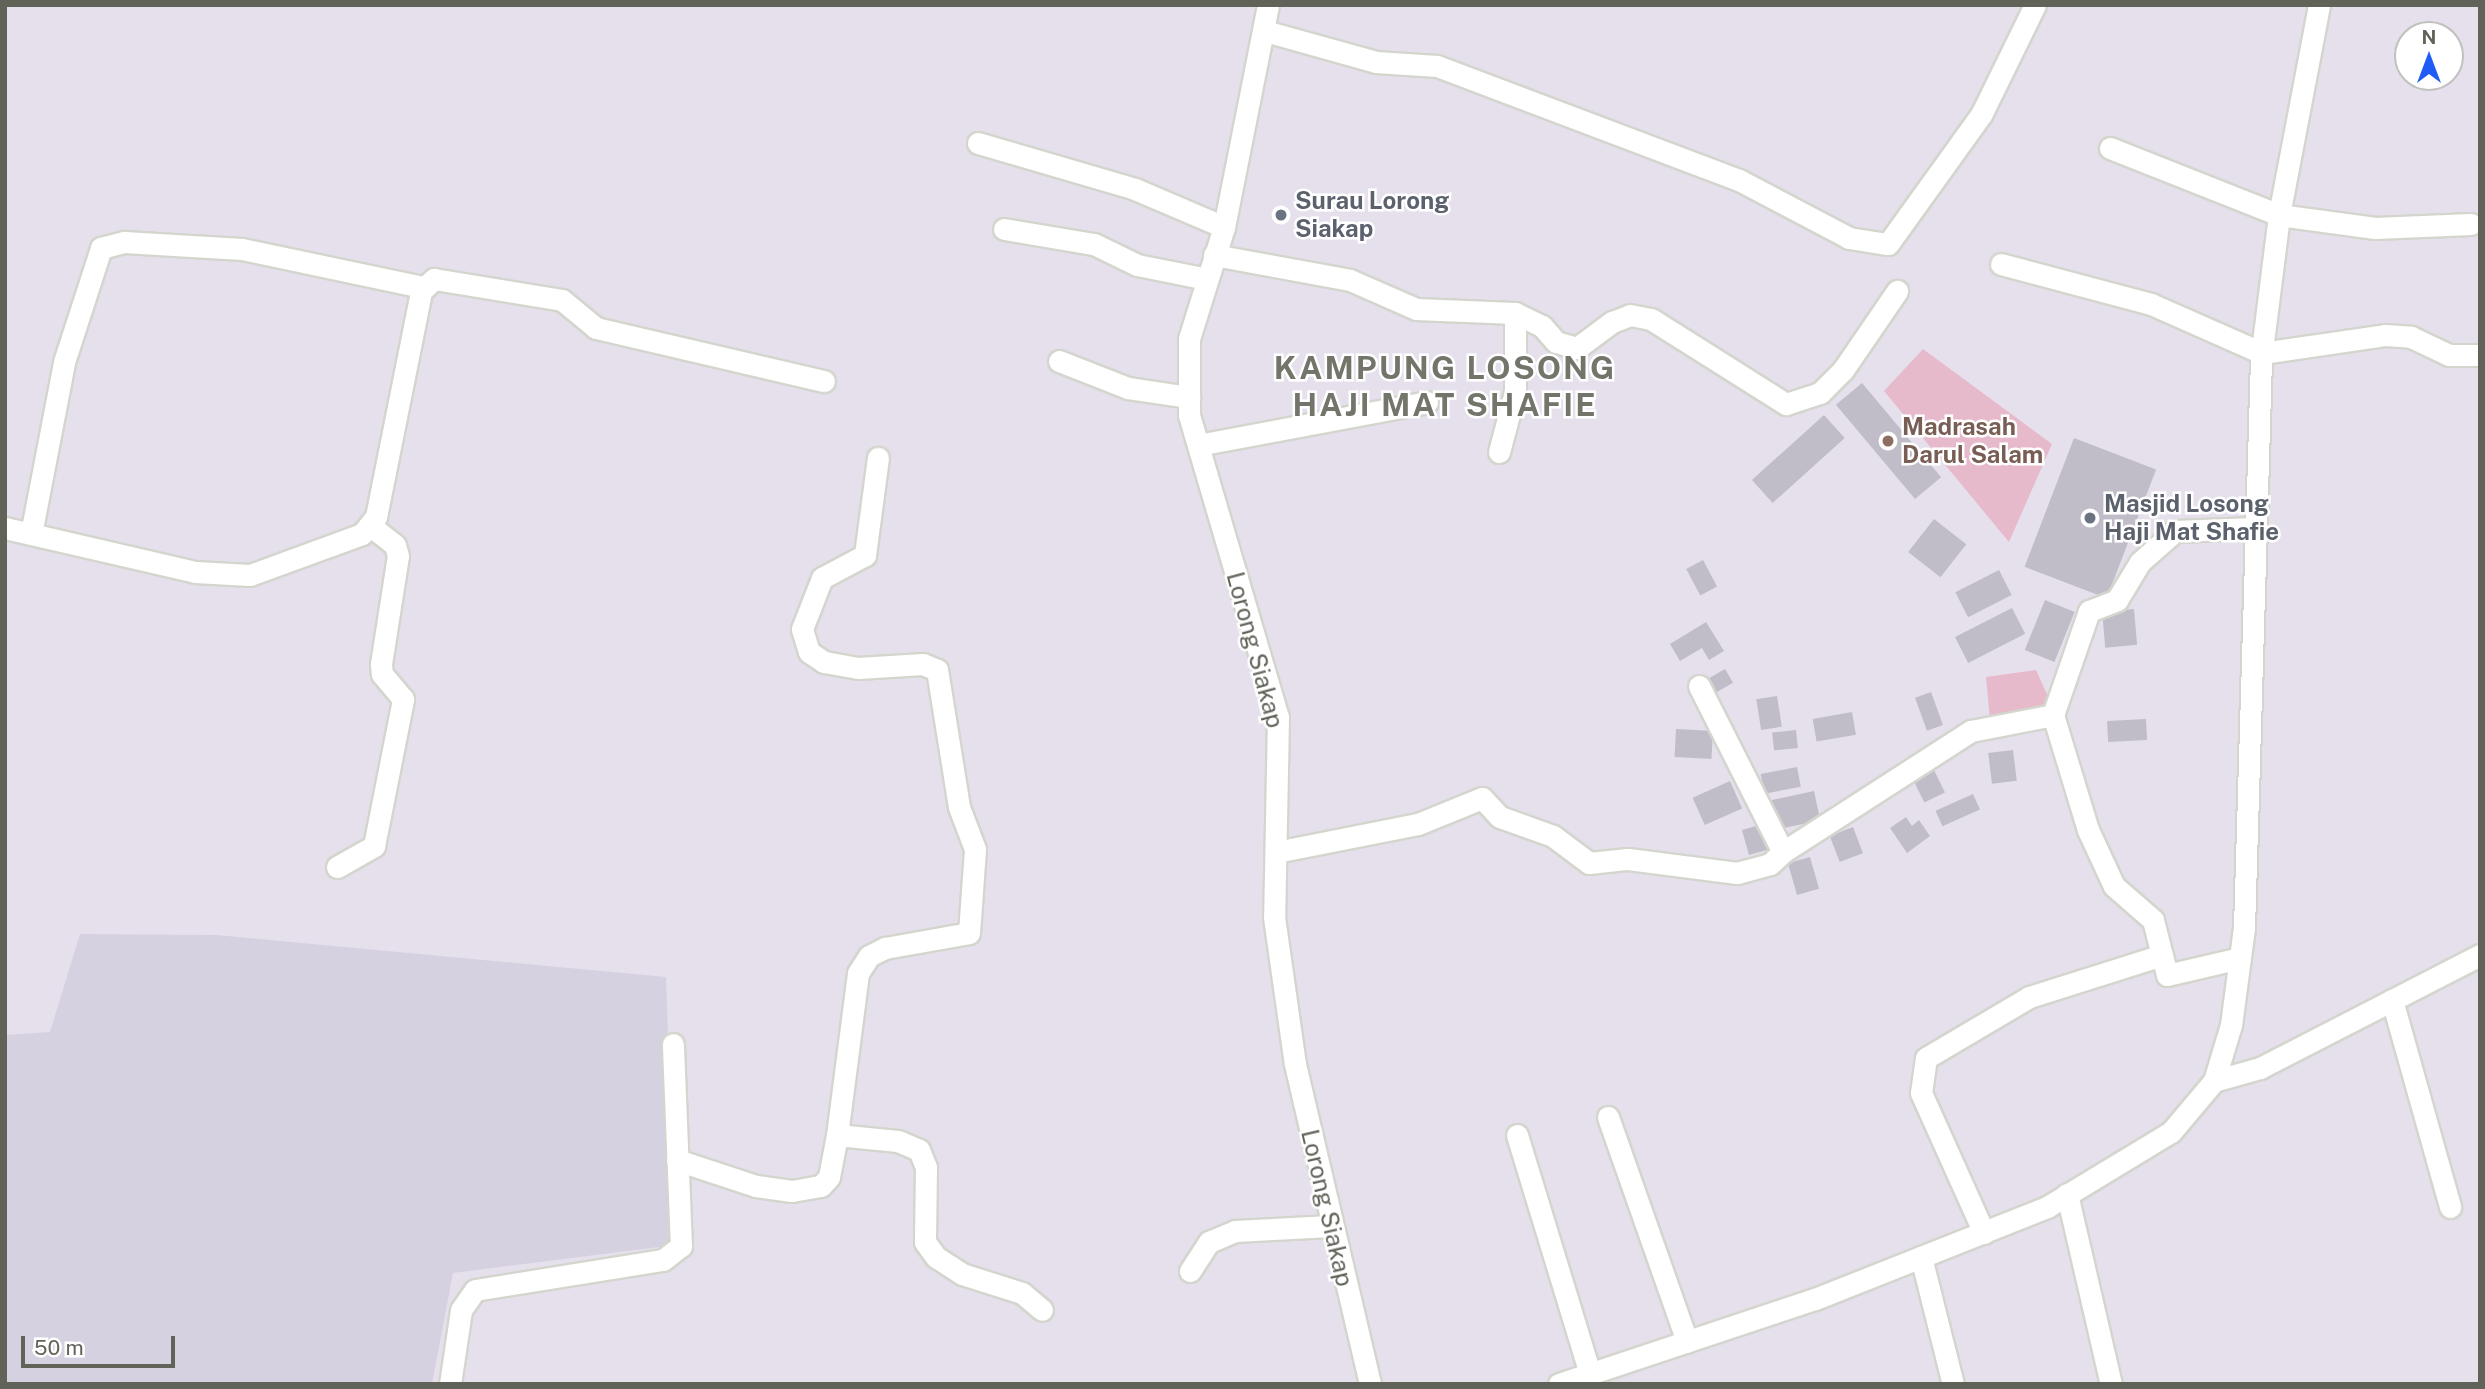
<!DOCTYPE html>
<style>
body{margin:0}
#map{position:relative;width:2485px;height:1389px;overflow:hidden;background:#e6e0ed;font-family:"Public Sans",sans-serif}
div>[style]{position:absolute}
.education>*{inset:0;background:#d6d1e0}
.green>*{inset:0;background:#e7bacb}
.building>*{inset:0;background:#c0bdc8;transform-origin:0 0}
.roads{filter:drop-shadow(2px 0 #d4d6ce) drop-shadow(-2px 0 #d4d6ce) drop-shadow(0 2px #d4d6ce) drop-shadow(0 -2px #d4d6ce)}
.street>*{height:21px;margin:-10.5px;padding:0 10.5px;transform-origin:10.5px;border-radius:10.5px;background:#fff}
.secondary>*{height:21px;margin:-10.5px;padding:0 10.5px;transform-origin:10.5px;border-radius:10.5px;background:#fff}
.dots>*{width:19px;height:19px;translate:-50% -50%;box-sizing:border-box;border:4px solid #fff;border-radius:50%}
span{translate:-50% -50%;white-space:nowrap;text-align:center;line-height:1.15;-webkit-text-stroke:5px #fff;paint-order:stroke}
.worship-label{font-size:24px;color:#5b616d;font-weight:700}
.left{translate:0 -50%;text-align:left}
.education-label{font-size:24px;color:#785e54;font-weight:700}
.street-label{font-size:24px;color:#616359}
.district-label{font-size:32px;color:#73756a;font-weight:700;letter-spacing:2px}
.frame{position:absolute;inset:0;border:7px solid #616359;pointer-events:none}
.north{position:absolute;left:2394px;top:21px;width:70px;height:70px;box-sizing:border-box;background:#fff;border:2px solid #c0c1bd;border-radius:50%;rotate:0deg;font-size:19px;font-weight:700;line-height:28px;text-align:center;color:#616359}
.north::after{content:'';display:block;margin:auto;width:24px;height:32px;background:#1e5cf5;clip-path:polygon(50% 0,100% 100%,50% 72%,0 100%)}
.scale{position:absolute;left:21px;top:1336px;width:154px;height:32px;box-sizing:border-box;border:4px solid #616359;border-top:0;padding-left:9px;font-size:21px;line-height:24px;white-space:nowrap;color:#616359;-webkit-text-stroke:5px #fff;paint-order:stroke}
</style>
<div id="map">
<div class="education">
<div style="clip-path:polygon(80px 934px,217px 935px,666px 977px,675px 1245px,453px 1273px,432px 1384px,5px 1384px,5px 1035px,50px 1032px)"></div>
</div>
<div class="green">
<div style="clip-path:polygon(1923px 349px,2052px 444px,2009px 542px,1884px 391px)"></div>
<div style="clip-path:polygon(2036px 670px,2051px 703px,2035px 713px,1990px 720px,1986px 677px)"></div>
</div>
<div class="building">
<div style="left:1862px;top:383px;width:123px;height:34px;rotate:50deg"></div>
<div style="left:1824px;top:415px;width:31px;height:97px;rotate:48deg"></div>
<div style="left:2074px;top:438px;width:88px;height:138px;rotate:21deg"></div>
<div style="left:1934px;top:519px;width:41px;height:42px;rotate:38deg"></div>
<div style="left:1703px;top:560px;width:30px;height:19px;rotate:62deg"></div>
<div style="left:1999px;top:570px;width:28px;height:49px;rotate:63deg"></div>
<div style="left:2045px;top:600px;width:32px;height:54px;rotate:22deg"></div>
<div style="left:2012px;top:608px;width:29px;height:64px;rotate:63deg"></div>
<div style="left:2134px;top:609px;width:36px;height:32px;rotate:85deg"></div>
<div style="clip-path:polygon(1706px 622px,1724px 651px,1709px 660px,1702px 648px,1680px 661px,1670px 644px)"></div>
<div style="left:1725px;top:669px;width:16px;height:20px;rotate:60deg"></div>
<div style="left:1931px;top:692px;width:35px;height:17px;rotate:70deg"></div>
<div style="left:1777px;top:696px;width:31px;height:21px;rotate:81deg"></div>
<div style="left:1852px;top:712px;width:23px;height:40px;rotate:80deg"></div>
<div style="left:2146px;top:719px;width:21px;height:39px;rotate:87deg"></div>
<div style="left:1676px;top:729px;width:37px;height:28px;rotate:3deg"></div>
<div style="left:1796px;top:730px;width:18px;height:24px;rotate:84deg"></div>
<div style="left:2013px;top:750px;width:31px;height:25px;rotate:83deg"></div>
<div style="left:1797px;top:767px;width:20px;height:37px;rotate:79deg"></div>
<div style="left:1934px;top:770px;width:25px;height:23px;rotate:64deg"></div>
<div style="left:1730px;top:781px;width:30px;height:41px;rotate:66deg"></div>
<div style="left:1814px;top:791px;width:30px;height:44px;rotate:78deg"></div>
<div style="left:1973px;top:794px;width:17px;height:41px;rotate:66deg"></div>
<div style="clip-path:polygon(1906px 817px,1912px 826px,1919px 820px,1930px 836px,1907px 853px,1890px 828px)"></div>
<div style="left:1763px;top:824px;width:26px;height:22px;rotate:74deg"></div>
<div style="left:1853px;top:827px;width:28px;height:25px;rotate:69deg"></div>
<div style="left:1810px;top:857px;width:33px;height:23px;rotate:74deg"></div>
</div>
<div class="roads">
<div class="street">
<div style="left:1268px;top:5px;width:226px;rotate:101.2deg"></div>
<div style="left:1224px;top:227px;width:117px;rotate:107.4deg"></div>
<div style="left:1189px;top:339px;width:76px;rotate:90deg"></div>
<div style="left:1189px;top:415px;width:315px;rotate:73.6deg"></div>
<div style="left:1278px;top:717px;width:200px;rotate:91.1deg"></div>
<div style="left:1274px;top:917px;width:148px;rotate:81.9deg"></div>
<div style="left:1295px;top:1064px;width:329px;rotate:76.8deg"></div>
<div style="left:1265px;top:31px;width:115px;rotate:15.6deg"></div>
<div style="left:1376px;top:62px;width:61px;rotate:3.8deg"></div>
<div style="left:1437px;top:66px;width:323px;rotate:20.7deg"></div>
<div style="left:1739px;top:180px;width:124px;rotate:27.8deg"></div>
<div style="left:1849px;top:238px;width:39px;rotate:9deg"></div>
<div style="left:1888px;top:244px;width:161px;rotate:-54.3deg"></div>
<div style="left:1982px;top:113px;width:120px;rotate:-63.9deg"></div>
<div style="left:978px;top:143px;width:164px;rotate:16.3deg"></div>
<div style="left:1135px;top:189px;width:97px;rotate:23.1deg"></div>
<div style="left:2110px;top:148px;width:182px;rotate:21.6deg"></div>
<div style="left:2279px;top:215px;width:97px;rotate:7.7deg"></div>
<div style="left:2375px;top:228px;width:96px;rotate:-2.4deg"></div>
<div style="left:1004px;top:229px;width:91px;rotate:9.5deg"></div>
<div style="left:1094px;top:244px;width:48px;rotate:26deg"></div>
<div style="left:1137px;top:265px;width:71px;rotate:11.3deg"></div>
<div style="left:1214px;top:255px;width:138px;rotate:10.4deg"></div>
<div style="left:1350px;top:280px;width:72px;rotate:23.7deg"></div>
<div style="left:1416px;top:309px;width:99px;rotate:2.3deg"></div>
<div style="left:1515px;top:313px;width:30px;rotate:26deg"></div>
<div style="left:1542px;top:326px;width:21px;rotate:49deg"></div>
<div style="left:1556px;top:342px;width:22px;rotate:16deg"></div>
<div style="left:1577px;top:348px;width:44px;rotate:-36.6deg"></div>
<div style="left:1612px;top:322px;width:19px;rotate:-21deg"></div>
<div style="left:1630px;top:315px;width:21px;rotate:11deg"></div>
<div style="left:1651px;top:319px;width:160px;rotate:32.2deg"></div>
<div style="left:1786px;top:404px;width:36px;rotate:-18deg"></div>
<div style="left:1820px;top:393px;width:33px;rotate:-45deg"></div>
<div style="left:1843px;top:370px;width:96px;rotate:-55.6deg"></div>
<div style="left:2001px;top:264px;width:155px;rotate:14.9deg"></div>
<div style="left:2151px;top:304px;width:121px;rotate:23.8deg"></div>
<div style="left:2262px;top:353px;width:124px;rotate:-8.3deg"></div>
<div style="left:2385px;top:335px;width:26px;rotate:4deg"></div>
<div style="left:2411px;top:337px;width:42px;rotate:25.3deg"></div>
<div style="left:2449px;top:355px;width:31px"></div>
<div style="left:1059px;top:361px;width:74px;rotate:21.4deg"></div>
<div style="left:1128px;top:388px;width:62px;rotate:8.4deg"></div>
<div style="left:1198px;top:445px;width:233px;rotate:-10.6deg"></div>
<div style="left:1499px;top:452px;width:62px;rotate:-75.1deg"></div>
<div style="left:1515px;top:392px;width:79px;rotate:-90deg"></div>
<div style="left:5px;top:528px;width:195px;rotate:13deg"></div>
<div style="left:195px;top:572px;width:55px;rotate:3.1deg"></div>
<div style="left:250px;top:575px;width:119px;rotate:-20.1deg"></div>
<div style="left:362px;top:534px;width:22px;rotate:-51deg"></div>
<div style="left:376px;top:517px;width:230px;rotate:-78.7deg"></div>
<div style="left:421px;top:291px;width:18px;rotate:-43deg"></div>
<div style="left:434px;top:279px;width:130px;rotate:9.3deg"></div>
<div style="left:562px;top:300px;width:44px;rotate:39.5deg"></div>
<div style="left:596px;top:328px;width:234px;rotate:13.1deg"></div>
<div style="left:31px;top:534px;width:175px;rotate:-79.1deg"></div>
<div style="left:64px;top:362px;width:120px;rotate:-72deg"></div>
<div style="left:101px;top:248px;width:24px;rotate:-15deg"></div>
<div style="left:124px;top:242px;width:118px;rotate:3.4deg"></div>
<div style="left:242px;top:249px;width:185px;rotate:11.9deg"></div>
<div style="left:1699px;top:686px;width:186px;rotate:63.2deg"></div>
<div style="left:1783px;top:852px;width:224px;rotate:-32.8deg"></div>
<div style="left:1971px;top:731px;width:84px;rotate:-11deg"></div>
<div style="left:1276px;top:852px;width:145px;rotate:-11.2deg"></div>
<div style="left:1418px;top:824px;width:69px;rotate:-22.1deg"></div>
<div style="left:1482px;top:798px;width:26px;rotate:47deg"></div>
<div style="left:1500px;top:817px;width:56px;rotate:19.7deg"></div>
<div style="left:1553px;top:836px;width:45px;rotate:36.9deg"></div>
<div style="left:1589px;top:863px;width:39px;rotate:-6deg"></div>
<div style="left:1628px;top:859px;width:110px;rotate:7.3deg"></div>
<div style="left:1737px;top:873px;width:34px;rotate:-15deg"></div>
<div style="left:1770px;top:864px;width:18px;rotate:-43deg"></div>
<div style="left:337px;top:867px;width:43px;rotate:-29.6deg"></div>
<div style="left:374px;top:846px;width:150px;rotate:-78.8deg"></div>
<div style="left:403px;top:699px;width:33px;rotate:-130deg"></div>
<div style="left:382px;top:674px;width:10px;rotate:-96deg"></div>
<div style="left:381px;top:664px;width:109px;rotate:-81.1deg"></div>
<div style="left:398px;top:556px;width:11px;rotate:-105deg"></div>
<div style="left:395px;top:545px;width:31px;rotate:-142deg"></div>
<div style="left:2240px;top:958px;width:75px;rotate:166.9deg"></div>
<div style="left:2167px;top:975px;width:57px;rotate:-104.3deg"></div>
<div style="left:2153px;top:920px;width:52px;rotate:-138.9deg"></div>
<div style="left:2114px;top:886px;width:62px;rotate:-114.9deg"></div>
<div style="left:2088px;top:830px;width:120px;rotate:-106.9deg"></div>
<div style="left:2053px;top:715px;width:110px;rotate:-70.9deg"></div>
<div style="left:2089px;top:611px;width:30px;rotate:-21deg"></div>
<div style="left:2117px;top:600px;width:44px;rotate:-58.8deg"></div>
<div style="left:2140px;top:562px;width:47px;rotate:-41.5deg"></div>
<div style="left:2175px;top:531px;width:80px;rotate:-2.1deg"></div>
<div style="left:2392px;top:1000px;width:215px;rotate:74.3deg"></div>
<div style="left:2214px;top:1081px;width:48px;rotate:-15.8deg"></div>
<div style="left:2260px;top:1068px;width:247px;rotate:-27.2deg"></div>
<div style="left:1608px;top:1117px;width:238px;rotate:70.6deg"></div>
<div style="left:837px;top:1135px;width:61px;rotate:5.6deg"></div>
<div style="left:898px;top:1141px;width:23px;rotate:23deg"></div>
<div style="left:919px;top:1150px;width:18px;rotate:68deg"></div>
<div style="left:926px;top:1167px;width:75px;rotate:90.8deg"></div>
<div style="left:925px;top:1242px;width:19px;rotate:54deg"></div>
<div style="left:936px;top:1257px;width:31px;rotate:33deg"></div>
<div style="left:962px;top:1274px;width:63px;rotate:17.6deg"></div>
<div style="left:1022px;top:1293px;width:26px;rotate:40deg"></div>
<div style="left:1517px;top:1135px;width:250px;rotate:73deg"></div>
<div style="left:677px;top:1160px;width:83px;rotate:18.2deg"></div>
<div style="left:756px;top:1186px;width:36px;rotate:8deg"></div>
<div style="left:792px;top:1191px;width:29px;rotate:-10deg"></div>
<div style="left:821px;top:1186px;width:12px;rotate:-48deg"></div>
<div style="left:829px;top:1177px;width:43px;rotate:-79.2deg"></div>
<div style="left:837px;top:1135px;width:163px;rotate:-82.6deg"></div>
<div style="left:858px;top:973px;width:20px;rotate:-57deg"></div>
<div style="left:869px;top:956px;width:18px;rotate:-27deg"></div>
<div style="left:885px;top:948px;width:85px;rotate:-10.1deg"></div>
<div style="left:969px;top:933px;width:84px;rotate:-85.9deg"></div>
<div style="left:975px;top:849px;width:45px;rotate:-110.9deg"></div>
<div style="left:959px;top:807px;width:139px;rotate:-99.1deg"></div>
<div style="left:937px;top:670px;width:15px;rotate:-157deg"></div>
<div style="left:923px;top:664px;width:65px;rotate:176.5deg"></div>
<div style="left:858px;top:668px;width:35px;rotate:-170deg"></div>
<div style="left:824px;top:662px;width:18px;rotate:-146deg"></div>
<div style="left:809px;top:652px;width:24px;rotate:-107deg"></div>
<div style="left:802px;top:629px;width:55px;rotate:-68.6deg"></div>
<div style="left:822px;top:578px;width:49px;rotate:-28.1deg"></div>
<div style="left:865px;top:555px;width:98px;rotate:-82.4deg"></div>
<div style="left:2067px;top:1194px;width:195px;rotate:77deg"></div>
<div style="left:1984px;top:1233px;width:154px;rotate:-114.2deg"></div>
<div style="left:1921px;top:1093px;width:35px;rotate:-82deg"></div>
<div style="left:1926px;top:1058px;width:120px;rotate:-30.6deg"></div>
<div style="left:2029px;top:997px;width:139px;rotate:-17.5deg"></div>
<div style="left:1921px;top:1257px;width:131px;rotate:75.9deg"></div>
<div style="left:1190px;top:1271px;width:35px;rotate:-57deg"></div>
<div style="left:1209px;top:1242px;width:28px;rotate:-23deg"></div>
<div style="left:1235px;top:1231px;width:95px;rotate:-3deg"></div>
<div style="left:450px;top:1384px;width:75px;rotate:-81.5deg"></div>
<div style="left:461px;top:1310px;width:24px;rotate:-55deg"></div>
<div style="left:475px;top:1290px;width:190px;rotate:-9.1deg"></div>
<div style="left:663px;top:1260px;width:23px;rotate:-38deg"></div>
<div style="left:681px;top:1246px;width:202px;rotate:-92.3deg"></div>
</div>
<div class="secondary">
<div style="left:1559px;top:1384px;width:270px;rotate:-18.4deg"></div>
<div style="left:1815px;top:1299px;width:250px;rotate:-21.6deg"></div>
<div style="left:2047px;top:1207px;width:145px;rotate:-31.2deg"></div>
<div style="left:2171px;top:1132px;width:67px;rotate:-49.9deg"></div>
<div style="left:2214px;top:1081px;width:59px;rotate:-73.1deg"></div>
<div style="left:2231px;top:1025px;width:98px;rotate:-82.4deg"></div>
<div style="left:2244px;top:928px;width:570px;rotate:-88.29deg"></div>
<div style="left:2261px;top:358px;width:144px;rotate:-82.8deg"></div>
<div style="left:2279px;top:215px;width:214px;rotate:-79.2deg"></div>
</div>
</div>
<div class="dots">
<div style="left:1281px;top:215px;background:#6b7280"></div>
<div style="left:1888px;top:441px;background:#8d6e63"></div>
<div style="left:2090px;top:518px;background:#6b7280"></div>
</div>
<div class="worship-label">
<span class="left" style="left:1295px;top:215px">Surau Lorong<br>Siakap</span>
<span class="left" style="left:2104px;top:518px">Masjid Losong<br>Haji Mat Shafie</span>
</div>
<div class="education-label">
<span class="left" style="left:1902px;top:441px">Madrasah<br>Darul Salam</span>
</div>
<div class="street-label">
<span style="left:1255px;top:650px;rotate:75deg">Lorong Siakap</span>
<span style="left:1327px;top:1208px;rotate:77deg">Lorong Siakap</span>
</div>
<div class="district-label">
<span style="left:1445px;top:387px">KAMPUNG LOSONG<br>HAJI MAT SHAFIE</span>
</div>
<div class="frame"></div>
<div class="north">N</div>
<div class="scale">50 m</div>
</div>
